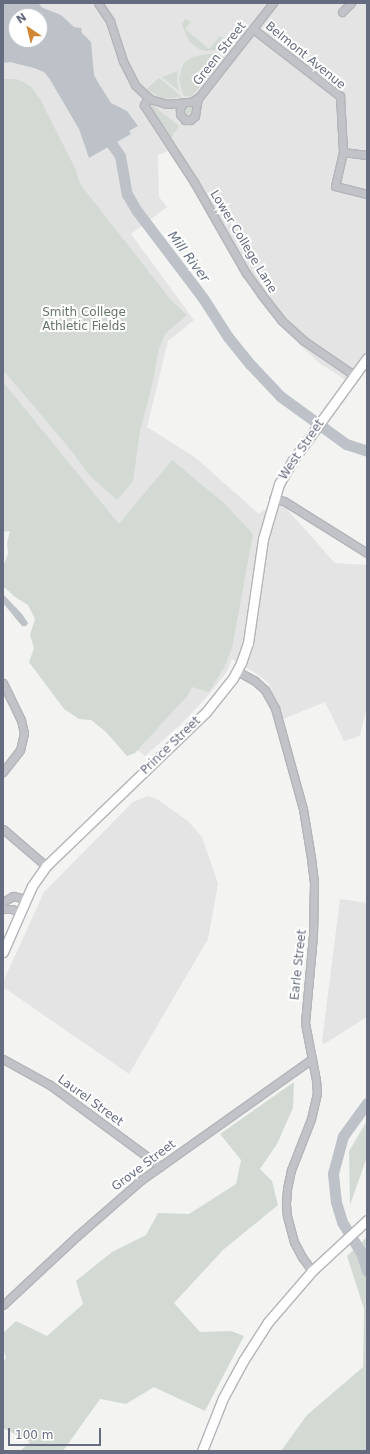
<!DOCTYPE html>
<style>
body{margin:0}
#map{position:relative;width:370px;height:1454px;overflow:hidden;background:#f3f4f1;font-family:"DejaVu Sans",sans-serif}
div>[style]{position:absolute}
.built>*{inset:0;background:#e4e4e4}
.green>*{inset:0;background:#d3dad3}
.round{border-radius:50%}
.water>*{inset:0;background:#bdc2c9}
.river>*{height:11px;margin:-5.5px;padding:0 5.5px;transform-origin:5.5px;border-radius:5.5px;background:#bdc2c9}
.roads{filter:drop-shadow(1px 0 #b3b5b9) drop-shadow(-1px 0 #b3b5b9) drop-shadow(0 1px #b3b5b9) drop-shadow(0 -1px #b3b5b9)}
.minor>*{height:7px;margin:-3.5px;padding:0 3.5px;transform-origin:3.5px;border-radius:3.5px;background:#c2c3c8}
.major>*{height:9px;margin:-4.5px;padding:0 4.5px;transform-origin:4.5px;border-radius:4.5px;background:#fff}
span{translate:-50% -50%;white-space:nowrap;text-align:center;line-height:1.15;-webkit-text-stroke:4px #fff;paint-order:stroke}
.street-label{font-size:12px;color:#666c7f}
.park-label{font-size:12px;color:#647666}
.water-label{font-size:13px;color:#677383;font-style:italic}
.frame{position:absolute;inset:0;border:4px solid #666c7f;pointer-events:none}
.north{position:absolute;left:8px;top:8px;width:40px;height:40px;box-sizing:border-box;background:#fff;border:1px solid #c2c4cc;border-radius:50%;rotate:325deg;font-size:11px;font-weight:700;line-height:16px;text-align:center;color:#666c7f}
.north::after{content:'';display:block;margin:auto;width:14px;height:18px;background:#d08734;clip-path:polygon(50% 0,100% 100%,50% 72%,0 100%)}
.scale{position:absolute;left:8px;top:1428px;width:93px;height:18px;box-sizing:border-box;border:2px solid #666c7f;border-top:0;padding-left:5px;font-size:12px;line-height:14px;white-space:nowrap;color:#666c7f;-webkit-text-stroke:3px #fff;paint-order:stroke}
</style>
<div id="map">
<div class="built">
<div style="clip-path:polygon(evenodd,3px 3px,367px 3px,367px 370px,355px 386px,319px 363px,282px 328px,256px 296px,233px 259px,195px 192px,168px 151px,158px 155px,159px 197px,167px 207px,131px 234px,194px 320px,168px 341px,147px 427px,196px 458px,259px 514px,279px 500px,335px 563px,367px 565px,367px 706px,360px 736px,344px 741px,325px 702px,281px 720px,269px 684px,260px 676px,232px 659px,227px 672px,207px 697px,180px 725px,145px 756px,46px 680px,47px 661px,3px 498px,3px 3px,16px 16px,40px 16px,40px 40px,16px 40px,16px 16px)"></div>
<div style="clip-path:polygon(148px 796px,157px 799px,188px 821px,202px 837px,218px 884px,208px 939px,129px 1074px,3px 987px,3px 982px,44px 892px,133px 802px)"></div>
<div style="clip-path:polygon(340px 899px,367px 903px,367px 1017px,324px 1044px,322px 1041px)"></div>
</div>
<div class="green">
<div style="clip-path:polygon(185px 19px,191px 22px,185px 29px,209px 49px,220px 36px,224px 39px,223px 41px,215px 50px,205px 51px,199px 49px,192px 44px,187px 37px,182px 24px)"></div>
<div style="clip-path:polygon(214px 53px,221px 60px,194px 94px,188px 97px,183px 95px,179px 79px,183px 64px,192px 57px)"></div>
<div style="clip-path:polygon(178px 71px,177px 82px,179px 91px,162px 77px)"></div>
<div style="clip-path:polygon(159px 78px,180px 95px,181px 97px,162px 99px,147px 89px)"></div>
<div style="clip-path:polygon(3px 79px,16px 79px,24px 82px,32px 88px,40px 99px,76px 170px,80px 184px,171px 300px,187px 315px,165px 334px,159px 349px,151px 390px,140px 431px,133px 481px,117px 500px,90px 476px,70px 449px,3px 370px)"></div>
<div style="clip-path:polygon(149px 102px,179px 126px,171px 138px,148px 104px)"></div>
<div class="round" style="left:182.5px;top:105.5px;width:11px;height:11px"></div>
<div style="clip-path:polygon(3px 382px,119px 524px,172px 460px,224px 503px,253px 534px,232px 648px,224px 668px,209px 692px,192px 687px,188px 695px,135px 753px,127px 756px,105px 731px,91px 720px,79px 719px,64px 709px,29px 662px,34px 648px,30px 635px,35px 619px,28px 605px,15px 597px,3px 586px,3px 566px,8px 554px,7px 543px,10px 531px,3px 532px)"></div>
<div style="clip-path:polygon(294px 1082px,293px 1108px,277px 1144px,260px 1169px,272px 1181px,278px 1205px,223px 1250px,174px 1303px,200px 1332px,231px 1331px,244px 1336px,205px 1411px,154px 1387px,126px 1404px,100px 1399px,63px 1451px,20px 1451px,30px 1442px,3px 1428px,3px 1362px,6px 1358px,3px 1348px,3px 1333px,16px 1321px,47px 1336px,83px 1304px,76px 1281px,112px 1252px,146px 1235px,158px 1213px,189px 1214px,236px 1184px,241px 1160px,220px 1134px)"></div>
<div style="clip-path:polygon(367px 1121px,367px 1157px,350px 1205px,349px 1151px)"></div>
<div style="clip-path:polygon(367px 1237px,367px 1451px,281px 1451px,307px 1415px,363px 1367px,364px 1309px,347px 1256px)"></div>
</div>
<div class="water">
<div style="clip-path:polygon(evenodd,3px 3px,38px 3px,43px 8px,61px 15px,74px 27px,81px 28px,82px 33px,91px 42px,94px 75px,99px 84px,111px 103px,127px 111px,138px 126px,129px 131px,131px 134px,89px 158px,79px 129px,49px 78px,44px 72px,34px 68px,10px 62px,3px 63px,3px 3px,16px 16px,40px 16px,40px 40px,16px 40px,16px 16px)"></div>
<div style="clip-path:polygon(3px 594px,22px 614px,28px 623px,26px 626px,22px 626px,3px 603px)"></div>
</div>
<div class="river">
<div style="left:104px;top:133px;width:28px;rotate:55deg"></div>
<div style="left:120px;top:156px;width:39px;rotate:80deg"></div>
<div style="left:127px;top:194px;width:20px;rotate:60deg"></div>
<div style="left:137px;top:211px;width:109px;rotate:52.8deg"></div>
<div style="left:203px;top:298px;width:46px;rotate:57.3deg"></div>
<div style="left:228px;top:337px;width:35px;rotate:51deg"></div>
<div style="left:250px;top:364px;width:44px;rotate:46.8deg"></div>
<div style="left:280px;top:396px;width:82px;rotate:36deg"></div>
<div style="left:346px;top:444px;width:22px;rotate:18deg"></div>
<div style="left:367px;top:1103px;width:41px;rotate:126deg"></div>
<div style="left:343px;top:1136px;width:39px;rotate:105deg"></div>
<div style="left:333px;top:1174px;width:28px;rotate:84deg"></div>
<div style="left:336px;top:1202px;width:21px;rotate:73deg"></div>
<div style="left:342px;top:1222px;width:36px;rotate:58deg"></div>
<div style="left:361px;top:1252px;width:20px;rotate:72deg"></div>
</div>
<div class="roads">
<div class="minor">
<div style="left:98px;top:3px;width:22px;rotate:56deg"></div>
<div style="left:110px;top:21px;width:42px;rotate:72deg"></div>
<div style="left:123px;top:61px;width:27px;rotate:63deg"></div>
<div style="left:135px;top:85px;width:21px;rotate:43deg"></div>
<div style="left:150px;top:99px;width:17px;rotate:17deg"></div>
<div style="left:166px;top:104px;width:25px;rotate:-5deg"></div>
<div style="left:191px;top:102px;width:9px;rotate:-32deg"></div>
<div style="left:199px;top:97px;width:120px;rotate:-51.8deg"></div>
<div style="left:342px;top:12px;width:13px;rotate:-45deg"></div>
<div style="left:253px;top:29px;width:110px;rotate:37.6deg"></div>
<div style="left:340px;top:96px;width:56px;rotate:86.9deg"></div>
<div style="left:343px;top:152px;width:35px;rotate:103deg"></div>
<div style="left:335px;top:186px;width:33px;rotate:14deg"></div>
<div style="left:148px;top:97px;width:9px;rotate:117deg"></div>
<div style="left:144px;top:105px;width:92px;rotate:57deg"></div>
<div style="left:194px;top:182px;width:105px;rotate:60.3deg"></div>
<div style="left:246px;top:273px;width:26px;rotate:54deg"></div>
<div style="left:261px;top:294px;width:33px;rotate:52deg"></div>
<div style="left:281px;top:320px;width:30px;rotate:42deg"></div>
<div style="left:303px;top:340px;width:62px;rotate:34.5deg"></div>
<div style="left:183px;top:103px;width:7px;rotate:117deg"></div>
<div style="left:180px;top:109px;width:5px;rotate:90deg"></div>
<div style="left:180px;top:114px;width:8px;rotate:50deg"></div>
<div style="left:185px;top:120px;width:5px"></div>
<div style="left:190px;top:120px;width:6px;rotate:-39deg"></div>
<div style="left:195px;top:116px;width:18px;rotate:-81deg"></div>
<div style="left:343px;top:152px;width:24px;rotate:7deg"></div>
<div style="left:273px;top:499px;width:11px;rotate:10deg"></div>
<div style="left:284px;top:501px;width:98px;rotate:32.1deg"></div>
<div style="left:237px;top:671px;width:21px;rotate:29deg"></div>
<div style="left:255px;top:681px;width:13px;rotate:42deg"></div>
<div style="left:265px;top:690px;width:21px;rotate:61deg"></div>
<div style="left:275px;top:708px;width:105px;rotate:74.5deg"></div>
<div style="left:303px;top:809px;width:50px;rotate:80.7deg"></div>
<div style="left:311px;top:858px;width:25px;rotate:83deg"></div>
<div style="left:314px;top:883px;width:52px;rotate:91.1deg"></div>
<div style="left:313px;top:935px;width:88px;rotate:95.2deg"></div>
<div style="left:305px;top:1023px;width:58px;rotate:79.1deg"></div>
<div style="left:316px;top:1080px;width:13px;rotate:86deg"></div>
<div style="left:317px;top:1093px;width:27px;rotate:103deg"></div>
<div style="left:311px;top:1119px;width:55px;rotate:111.4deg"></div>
<div style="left:291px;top:1170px;width:19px;rotate:102deg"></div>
<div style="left:287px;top:1189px;width:16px;rotate:94deg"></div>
<div style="left:286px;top:1205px;width:11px;rotate:85deg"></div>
<div style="left:287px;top:1216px;width:27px;rotate:75deg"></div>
<div style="left:294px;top:1242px;width:17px;rotate:62deg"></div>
<div style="left:302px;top:1257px;width:17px;rotate:54deg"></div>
<div style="left:3px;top:683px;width:41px;rotate:64.1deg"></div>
<div style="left:21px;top:720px;width:13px;rotate:77deg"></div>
<div style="left:24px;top:733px;width:17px;rotate:103deg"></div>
<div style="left:20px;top:750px;width:28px;rotate:128deg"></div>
<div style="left:3px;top:829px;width:57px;rotate:40.7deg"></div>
<div style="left:3px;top:902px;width:12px;rotate:-31deg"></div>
<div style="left:13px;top:896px;width:13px;rotate:13deg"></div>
<div style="left:3px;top:909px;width:9px"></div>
<div style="left:12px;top:909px;width:9px;rotate:21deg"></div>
<div style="left:3px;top:1059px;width:54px;rotate:29deg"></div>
<div style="left:50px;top:1085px;width:137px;rotate:36.4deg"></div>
<div style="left:3px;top:1305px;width:101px;rotate:-43deg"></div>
<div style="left:77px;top:1236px;width:85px;rotate:-41.2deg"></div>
<div style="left:141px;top:1180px;width:209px;rotate:-35.3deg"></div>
</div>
<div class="major">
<div style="left:3px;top:952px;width:72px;rotate:-66.3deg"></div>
<div style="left:32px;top:886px;width:24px;rotate:-55deg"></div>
<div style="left:46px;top:866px;width:222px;rotate:-43.9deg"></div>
<div style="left:206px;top:712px;width:43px;rotate:-51.5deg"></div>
<div style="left:233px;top:678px;width:17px;rotate:-62deg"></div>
<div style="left:241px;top:663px;width:21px;rotate:-71deg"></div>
<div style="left:248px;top:643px;width:105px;rotate:-81.8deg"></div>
<div style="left:263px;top:539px;width:57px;rotate:-73.8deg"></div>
<div style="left:279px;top:484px;width:28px;rotate:-60deg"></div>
<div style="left:293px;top:460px;width:126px;rotate:-54deg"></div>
<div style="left:202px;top:1451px;width:57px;rotate:-68.4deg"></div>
<div style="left:223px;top:1398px;width:42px;rotate:-61.6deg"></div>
<div style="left:243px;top:1361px;width:46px;rotate:-57.3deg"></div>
<div style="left:268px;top:1322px;width:67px;rotate:-49.2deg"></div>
<div style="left:312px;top:1271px;width:75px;rotate:-42.8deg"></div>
</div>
</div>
<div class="street-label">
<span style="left:220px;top:54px;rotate:-52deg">Green Street</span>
<span style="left:305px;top:56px;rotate:39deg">Belmont Avenue</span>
<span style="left:243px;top:242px;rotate:59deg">Lower College Lane</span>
<span style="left:302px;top:450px;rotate:-56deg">West Street</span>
<span style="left:171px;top:746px;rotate:-44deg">Prince Street</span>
<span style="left:299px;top:965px;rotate:-84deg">Earle Street</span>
<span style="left:90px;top:1101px;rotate:36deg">Laurel Street</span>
<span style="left:144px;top:1166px;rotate:-37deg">Grove Street</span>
</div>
<div class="park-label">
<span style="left:84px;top:320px">Smith College<br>Athletic Fields</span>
</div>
<div class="water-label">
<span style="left:188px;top:257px;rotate:53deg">Mill River</span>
</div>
<div class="frame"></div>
<div class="north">N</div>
<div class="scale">100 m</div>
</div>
